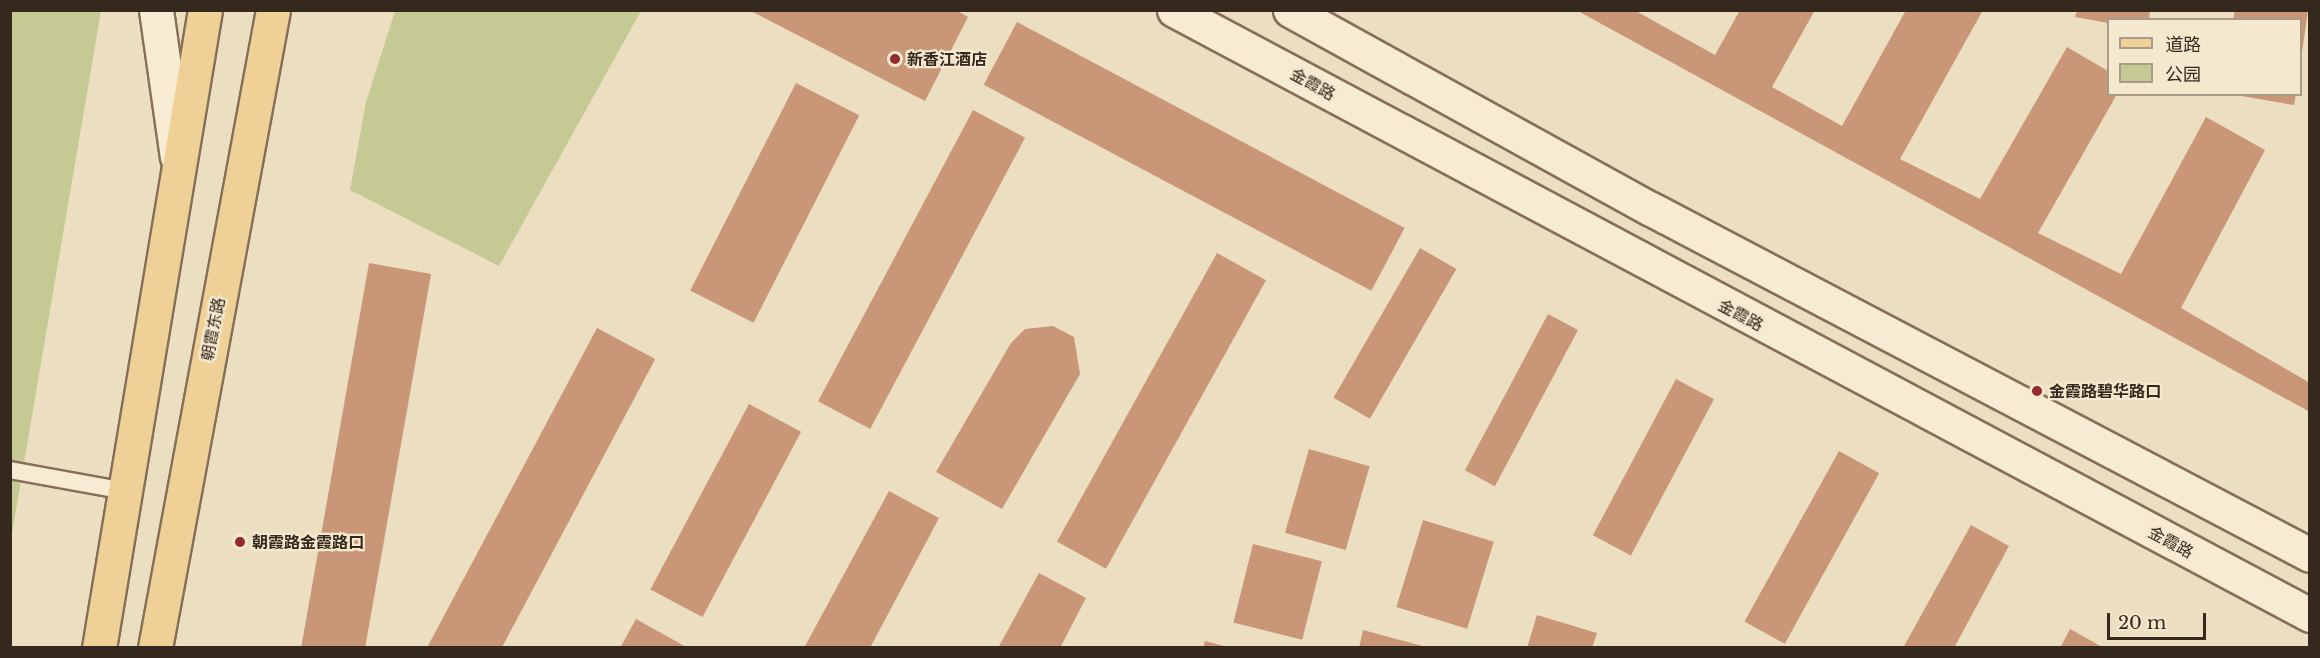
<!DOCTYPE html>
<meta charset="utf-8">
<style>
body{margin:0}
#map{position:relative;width:2320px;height:658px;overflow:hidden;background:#ecdec0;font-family:"Libre Baskerville","Noto Sans SC",serif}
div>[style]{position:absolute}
.green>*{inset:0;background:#c5ca95}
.building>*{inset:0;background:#c99777;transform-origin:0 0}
.roads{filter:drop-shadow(2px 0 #856f59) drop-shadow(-2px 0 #856f59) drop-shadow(0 2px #856f59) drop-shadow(0 -2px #856f59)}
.lane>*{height:16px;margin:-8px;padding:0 8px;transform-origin:8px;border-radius:8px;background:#f7ebd3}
.secondary>*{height:33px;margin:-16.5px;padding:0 16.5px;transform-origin:16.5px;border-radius:16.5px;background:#f7ebd3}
.primary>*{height:33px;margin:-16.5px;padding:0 16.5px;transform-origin:16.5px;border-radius:16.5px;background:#efd198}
.dots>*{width:16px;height:16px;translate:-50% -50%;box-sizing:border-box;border:3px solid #f4e8cf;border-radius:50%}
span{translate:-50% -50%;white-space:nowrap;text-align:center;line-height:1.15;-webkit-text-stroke:4.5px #f4e8cf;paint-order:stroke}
.poi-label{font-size:16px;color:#35281d;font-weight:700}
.left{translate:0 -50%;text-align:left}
.street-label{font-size:16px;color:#35281d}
.frame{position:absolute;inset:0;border:12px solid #35281d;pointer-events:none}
.legend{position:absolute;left:2107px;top:18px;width:195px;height:78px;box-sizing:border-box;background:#f4e8cf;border:2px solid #a89b88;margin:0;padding:8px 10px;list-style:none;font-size:18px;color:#35281d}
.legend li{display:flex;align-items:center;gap:12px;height:30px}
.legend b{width:30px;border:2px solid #a89b88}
.scale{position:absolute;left:2107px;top:613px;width:99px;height:27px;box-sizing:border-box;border:3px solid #35281d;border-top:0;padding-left:8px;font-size:18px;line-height:21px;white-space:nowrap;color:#35281d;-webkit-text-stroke:4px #f4e8cf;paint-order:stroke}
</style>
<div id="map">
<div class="green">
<div style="clip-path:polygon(11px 11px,101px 11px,11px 539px)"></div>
<div style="clip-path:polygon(395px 11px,641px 11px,499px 266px,350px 190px,366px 102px)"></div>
</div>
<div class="building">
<div style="clip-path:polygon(749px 10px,956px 10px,968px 17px,925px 101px)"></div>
<div style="clip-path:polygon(1576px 10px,1634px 10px,1715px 55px,1740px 10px,1815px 10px,1772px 87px,1842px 126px,1906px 10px,1983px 10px,1900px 159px,1980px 199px,2067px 47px,2108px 71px,2108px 94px,2117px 94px,2038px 233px,2121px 274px,2206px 117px,2265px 150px,2181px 308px,2310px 383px,2310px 412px)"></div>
<div style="clip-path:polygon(2077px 10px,2150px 10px,2149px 20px,2108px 20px,2108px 23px,2075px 17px)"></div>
<div style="clip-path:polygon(2235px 10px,2308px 10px,2302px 53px,2300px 20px,2233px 20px)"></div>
<div style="left:1017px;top:22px;width:439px;height:71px;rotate:28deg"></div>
<div style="left:796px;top:83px;width:71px;height:233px;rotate:27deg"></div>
<div style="clip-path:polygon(2230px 94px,2296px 94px,2294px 105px)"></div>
<div style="left:973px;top:110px;width:59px;height:330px;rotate:28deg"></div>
<div style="left:1420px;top:248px;width:42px;height:173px;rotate:30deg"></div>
<div style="left:1217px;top:253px;width:56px;height:330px;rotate:29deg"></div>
<div style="left:369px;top:263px;width:63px;height:391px;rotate:10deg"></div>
<div style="left:1548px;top:314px;width:34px;height:177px;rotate:28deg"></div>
<div style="clip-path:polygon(1053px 326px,1074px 337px,1080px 374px,1002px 509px,936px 472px,1011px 343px,1025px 329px)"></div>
<div style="left:597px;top:328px;width:66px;height:363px;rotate:28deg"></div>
<div style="left:1676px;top:379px;width:43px;height:177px;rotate:28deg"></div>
<div style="left:749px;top:404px;width:59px;height:210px;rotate:28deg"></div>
<div style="left:1309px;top:449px;width:63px;height:87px;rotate:16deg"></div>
<div style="left:1839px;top:451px;width:46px;height:195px;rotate:29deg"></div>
<div style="clip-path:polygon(889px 491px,939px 518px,870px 648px,804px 648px)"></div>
<div style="left:1423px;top:520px;width:74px;height:91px;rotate:17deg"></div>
<div style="clip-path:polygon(1971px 525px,2009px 546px,1954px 648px,1903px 648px)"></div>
<div style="left:1253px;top:544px;width:71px;height:81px;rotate:14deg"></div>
<div style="clip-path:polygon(1039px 573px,1086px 598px,1060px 648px,998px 648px)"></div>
<div style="clip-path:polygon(1537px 615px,1597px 633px,1592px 648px,1527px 648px)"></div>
<div style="clip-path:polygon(636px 619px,688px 648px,620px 648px)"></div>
<div style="clip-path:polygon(2070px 629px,2104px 648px,2060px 648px)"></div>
<div style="clip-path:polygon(1363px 630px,1426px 647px,1425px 648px,1359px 648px)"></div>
<div style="clip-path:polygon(1205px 641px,1228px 647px,1228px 648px,1203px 648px)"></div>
</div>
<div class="roads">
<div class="lane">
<div style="left:10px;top:470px;width:117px;rotate:10.3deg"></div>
</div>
<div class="secondary">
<div style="left:156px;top:10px;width:148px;rotate:81.9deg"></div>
<div style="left:1174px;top:10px;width:1287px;rotate:28.04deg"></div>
<div style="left:1290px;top:10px;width:412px;rotate:28.9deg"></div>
<div style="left:1651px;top:209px;width:744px;rotate:27.7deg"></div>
</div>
<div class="primary">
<div style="left:99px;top:648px;width:647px;rotate:-80.57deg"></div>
<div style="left:155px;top:648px;width:649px;rotate:-79.52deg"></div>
</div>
</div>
<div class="dots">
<div style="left:895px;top:59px;background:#922b2f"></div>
<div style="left:2037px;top:391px;background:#922b2f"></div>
<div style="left:240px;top:542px;background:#922b2f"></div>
</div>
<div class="poi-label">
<span class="left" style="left:907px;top:59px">新香江酒店</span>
<span class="left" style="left:2049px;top:391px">金霞路碧华路口</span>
<span class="left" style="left:252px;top:542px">朝霞路金霞路口</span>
</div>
<div class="street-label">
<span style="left:1313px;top:84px;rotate:29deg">金霞路</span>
<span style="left:1741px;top:315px;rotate:28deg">金霞路</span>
<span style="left:213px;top:329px;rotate:-79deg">朝霞东路</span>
<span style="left:2171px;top:542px;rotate:28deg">金霞路</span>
</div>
<div class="frame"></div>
<ul class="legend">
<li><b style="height:8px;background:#efd198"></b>道路</li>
<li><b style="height:16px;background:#c5ca95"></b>公园</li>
</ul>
<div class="scale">20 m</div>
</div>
